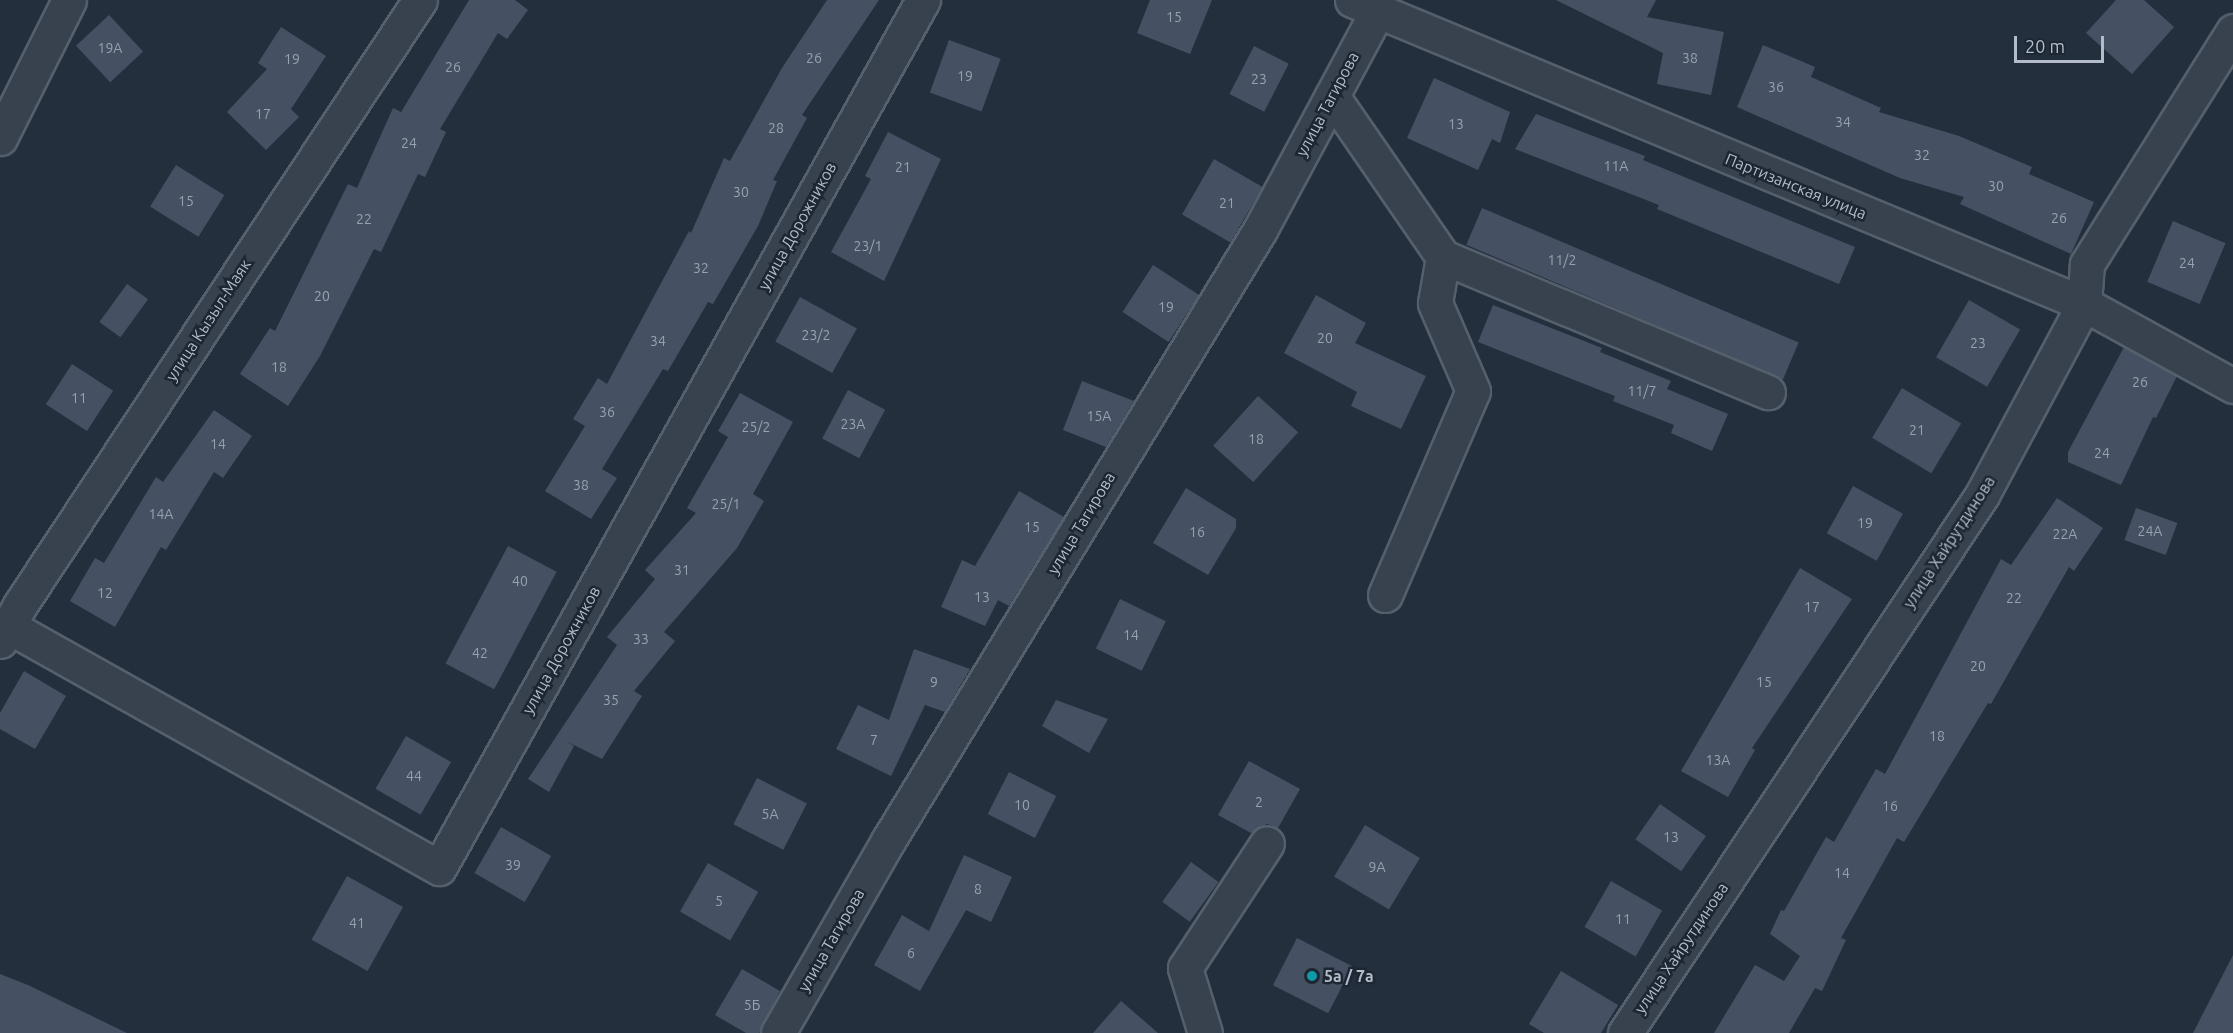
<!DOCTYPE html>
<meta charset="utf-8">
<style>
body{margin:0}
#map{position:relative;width:2233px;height:1033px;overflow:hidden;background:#242f3e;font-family:Ubuntu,sans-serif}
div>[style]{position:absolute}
.building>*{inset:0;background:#455162;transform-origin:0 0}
.roads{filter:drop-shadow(2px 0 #565f6c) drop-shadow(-2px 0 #565f6c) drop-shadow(0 2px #565f6c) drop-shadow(0 -2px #565f6c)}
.minor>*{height:33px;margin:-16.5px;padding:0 16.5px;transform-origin:16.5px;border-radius:16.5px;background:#38414e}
.dots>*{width:16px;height:16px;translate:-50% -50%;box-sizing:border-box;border:3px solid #1d2633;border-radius:50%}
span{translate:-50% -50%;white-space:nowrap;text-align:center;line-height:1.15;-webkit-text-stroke:5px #1d2633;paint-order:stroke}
.number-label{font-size:14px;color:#98a1af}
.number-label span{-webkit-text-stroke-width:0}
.street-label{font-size:16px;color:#b4bcc9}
.poi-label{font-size:16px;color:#b4bcc9;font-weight:700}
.left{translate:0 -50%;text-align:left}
.scale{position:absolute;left:2014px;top:36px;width:90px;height:27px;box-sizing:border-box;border:3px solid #b4bcc9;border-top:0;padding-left:8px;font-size:18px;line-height:21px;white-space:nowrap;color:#b4bcc9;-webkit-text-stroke:4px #1d2633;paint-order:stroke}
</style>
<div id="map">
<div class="building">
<div style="clip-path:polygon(469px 0,515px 0,528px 10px,507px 39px,498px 33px,440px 129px,446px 132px,425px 177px,418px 174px,381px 252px,374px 249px,320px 356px,288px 406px,240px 374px,270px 328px,275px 331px,348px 184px,357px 188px,393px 108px,401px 112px)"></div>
<div style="clip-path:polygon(827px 0,879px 0,802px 115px,807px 118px,773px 180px,777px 181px,758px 226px,713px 304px,708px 302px,668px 371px,663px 369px,602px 469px,617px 478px,591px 519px,545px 491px,585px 426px,573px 419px,598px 378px,607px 384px,689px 231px,691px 233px,724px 158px,730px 161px,782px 68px)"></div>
<div style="clip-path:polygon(1150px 0,1212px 0,1190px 54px,1137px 33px)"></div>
<div style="clip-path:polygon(1556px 0,1656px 0,1647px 17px,1724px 32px,1711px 95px,1657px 84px,1663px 53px)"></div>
<div style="clip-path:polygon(2116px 0,2144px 0,2174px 27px,2132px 74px,2086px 33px)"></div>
<div style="left:109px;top:15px;width:50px;height:45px;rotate:47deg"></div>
<div style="clip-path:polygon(281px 27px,326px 56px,291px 109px,299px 117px,266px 150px,227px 112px,267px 69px,258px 63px)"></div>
<div style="left:949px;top:40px;width:55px;height:56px;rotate:20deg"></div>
<div style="clip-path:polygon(1763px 45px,1815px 67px,1811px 77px,1881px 108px,1879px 112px,1959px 136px,2032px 167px,2029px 174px,2094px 202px,2071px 254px,1960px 204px,1964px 197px,1900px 178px,1737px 107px)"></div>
<div style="left:1254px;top:46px;width:39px;height:54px;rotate:27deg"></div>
<div style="clip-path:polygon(1434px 78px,1510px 112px,1500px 143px,1492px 139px,1478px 170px,1407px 138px)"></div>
<div style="clip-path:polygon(1536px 114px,1645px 156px,1643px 160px,1855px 247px,1839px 284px,1657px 209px,1659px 205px,1515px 149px)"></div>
<div style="clip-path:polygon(888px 132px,941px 159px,884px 281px,831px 252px,871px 179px,865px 176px)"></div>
<div style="left:1214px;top:159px;width:56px;height:64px;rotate:30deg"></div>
<div style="left:176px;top:165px;width:57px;height:49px;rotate:32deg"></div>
<div style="left:1482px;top:208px;width:344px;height:40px;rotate:23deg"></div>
<div style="left:2173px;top:221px;width:57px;height:66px;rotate:23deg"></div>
<div style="left:1153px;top:265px;width:55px;height:56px;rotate:33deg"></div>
<div style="left:127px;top:284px;width:26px;height:47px;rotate:36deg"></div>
<div style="clip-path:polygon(1316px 295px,1366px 323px,1355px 343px,1426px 376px,1401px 429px,1351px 406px,1357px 392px,1284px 353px)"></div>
<div style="left:800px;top:297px;width:65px;height:51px;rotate:29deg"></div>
<div style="left:1969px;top:300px;width:59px;height:66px;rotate:30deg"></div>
<div style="clip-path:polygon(1493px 305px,1602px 348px,1600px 352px,1671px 381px,1667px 389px,1728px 414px,1712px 451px,1671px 433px,1674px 425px,1613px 401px,1615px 396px,1478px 342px)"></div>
<div style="clip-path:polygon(2124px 347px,2177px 376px,2156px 418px,2153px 417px,2121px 485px,2068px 462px,2068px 452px)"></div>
<div style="left:72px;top:364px;width:49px;height:48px;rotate:33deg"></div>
<div style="clip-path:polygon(1082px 381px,1134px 401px,1106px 447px,1063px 430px)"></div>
<div style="left:1902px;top:388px;width:69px;height:58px;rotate:31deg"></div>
<div style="left:848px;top:390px;width:42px;height:55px;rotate:28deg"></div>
<div style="clip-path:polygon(740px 393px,793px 422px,753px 494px,764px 501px,737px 548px,664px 632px,675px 641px,634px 691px,642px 696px,602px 759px,568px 742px,574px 746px,549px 792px,528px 779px,617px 645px,607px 637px,655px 579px,645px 570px,696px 513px,687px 508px,728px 437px,718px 431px)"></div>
<div style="left:1258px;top:396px;width:54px;height:67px;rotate:42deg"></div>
<div style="clip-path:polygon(214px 410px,252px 436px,223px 478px,214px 472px,166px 550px,161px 547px,115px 627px,70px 601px,95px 558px,104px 563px,156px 477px,163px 482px)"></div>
<div style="left:1853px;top:486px;width:57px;height:54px;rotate:29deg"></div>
<div style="clip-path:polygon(1186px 488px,1236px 519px,1236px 528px,1208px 575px,1153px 543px)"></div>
<div style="clip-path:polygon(1019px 491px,1064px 517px,1009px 606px,998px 600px,985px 626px,941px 607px,962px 560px,975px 566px)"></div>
<div style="clip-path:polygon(2057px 498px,2103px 528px,2074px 571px,2069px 567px,1991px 704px,1988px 703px,1904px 842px,1897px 838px,1841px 938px,1846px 940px,1822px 991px,1815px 988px,1789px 1033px,1714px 1033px,1755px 965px,1784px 981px,1800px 956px,1770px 934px,1781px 910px,1784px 911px,1826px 837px,1834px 842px,1876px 769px,1885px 774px,2001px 559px,2011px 565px)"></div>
<div style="left:2136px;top:508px;width:44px;height:34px;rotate:20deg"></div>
<div style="left:508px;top:546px;width:55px;height:133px;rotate:28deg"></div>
<div style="clip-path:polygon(1800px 568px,1852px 599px,1752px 748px,1755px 750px,1728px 797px,1681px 771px)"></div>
<div style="left:1120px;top:599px;width:51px;height:55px;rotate:26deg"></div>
<div style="clip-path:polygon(914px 649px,970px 669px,945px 712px,925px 705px,891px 776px,836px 749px,858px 705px,889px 720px)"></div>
<div style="clip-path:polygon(24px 671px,66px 696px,35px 749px,0 729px,0 713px)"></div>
<div style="clip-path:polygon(1056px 700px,1108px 719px,1089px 753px,1042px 726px)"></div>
<div style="left:406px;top:736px;width:52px;height:61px;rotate:30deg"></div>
<div style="clip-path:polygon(1249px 761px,1300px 789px,1278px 828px,1267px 824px,1251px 833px,1218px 815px)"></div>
<div style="left:1009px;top:772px;width:53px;height:47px;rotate:27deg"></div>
<div style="left:757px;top:778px;width:56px;height:52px;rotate:27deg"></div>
<div style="left:1660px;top:804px;width:56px;height:43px;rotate:35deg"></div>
<div style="left:1365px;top:825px;width:64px;height:60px;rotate:31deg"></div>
<div style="left:501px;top:827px;width:58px;height:53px;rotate:30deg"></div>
<div style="clip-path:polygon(964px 855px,1012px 877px,991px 922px,966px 910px,920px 991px,874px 965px,902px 915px,929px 931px)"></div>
<div style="left:1191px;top:862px;width:34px;height:49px;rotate:36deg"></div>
<div style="left:708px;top:863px;width:58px;height:56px;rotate:30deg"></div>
<div style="left:347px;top:876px;width:64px;height:73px;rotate:29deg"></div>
<div style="left:1611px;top:881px;width:59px;height:53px;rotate:30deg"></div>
<div style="left:1297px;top:938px;width:62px;height:53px;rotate:27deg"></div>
<div style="clip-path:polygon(2233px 955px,2233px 1033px,2193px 1033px)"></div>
<div style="clip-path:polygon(742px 969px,780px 991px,759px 1033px,746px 1033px,715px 1015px)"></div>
<div style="clip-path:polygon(1561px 971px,1618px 1005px,1601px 1033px,1544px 1033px,1529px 1024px)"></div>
<div style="clip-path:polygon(0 974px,28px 985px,127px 1033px,0 1033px)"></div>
<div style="clip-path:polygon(1121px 1001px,1158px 1033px,1093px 1033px)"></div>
</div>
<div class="roads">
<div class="minor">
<div style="left:1352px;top:0;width:793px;rotate:22.55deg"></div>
<div style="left:2084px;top:304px;width:170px;rotate:28.8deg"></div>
<div style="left:1332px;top:96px;width:196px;rotate:55.4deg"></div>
<div style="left:1443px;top:257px;width:352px;rotate:22.6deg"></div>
<div style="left:0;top:138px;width:154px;rotate:-63.4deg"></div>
<div style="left:1385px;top:595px;width:222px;rotate:-66.7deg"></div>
<div style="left:1473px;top:391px;width:96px;rotate:-113.4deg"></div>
<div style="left:1435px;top:303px;width:47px;rotate:-80.1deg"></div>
<div style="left:8px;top:626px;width:494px;rotate:29.3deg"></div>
<div style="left:439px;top:868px;width:994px;rotate:-60.86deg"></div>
<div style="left:0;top:641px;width:41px;rotate:-60.9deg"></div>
<div style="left:20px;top:605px;width:725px;rotate:-56.53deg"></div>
<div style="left:778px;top:1033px;width:221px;rotate:-60.2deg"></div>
<div style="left:888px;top:841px;width:715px;rotate:-58.67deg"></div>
<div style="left:1260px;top:230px;width:250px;rotate:-61.8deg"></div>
<div style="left:1205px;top:1033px;width:68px;rotate:-107.1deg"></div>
<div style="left:1185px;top:968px;width:149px;rotate:-56.7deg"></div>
<div style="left:1625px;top:1033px;width:646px;rotate:-56.43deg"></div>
<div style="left:1982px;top:495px;width:217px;rotate:-61.9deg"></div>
<div style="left:2084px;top:304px;width:40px;rotate:-85.7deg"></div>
<div style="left:2087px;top:264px;width:275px;rotate:-57.9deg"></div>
</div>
</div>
<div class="dots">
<div style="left:1312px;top:976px;background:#0f9aa8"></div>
</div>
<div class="number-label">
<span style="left:1174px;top:17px">15</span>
<span style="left:110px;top:48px">19А</span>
<span style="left:814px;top:58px">26</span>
<span style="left:1690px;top:58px">38</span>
<span style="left:292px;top:59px">19</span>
<span style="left:453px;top:67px">26</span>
<span style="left:965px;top:76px">19</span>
<span style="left:1259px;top:79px">23</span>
<span style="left:1776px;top:87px">36</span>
<span style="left:263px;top:114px">17</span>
<span style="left:1843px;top:122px">34</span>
<span style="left:1456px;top:124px">13</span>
<span style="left:776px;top:128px">28</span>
<span style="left:409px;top:143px">24</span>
<span style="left:1922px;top:155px">32</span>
<span style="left:1616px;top:166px">11А</span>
<span style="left:903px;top:167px">21</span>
<span style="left:1996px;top:186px">30</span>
<span style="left:741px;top:192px">30</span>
<span style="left:186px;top:201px">15</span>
<span style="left:1227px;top:203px">21</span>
<span style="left:2059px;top:218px">26</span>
<span style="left:364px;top:219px">22</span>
<span style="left:868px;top:246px">23/1</span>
<span style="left:1562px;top:260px">11/2</span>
<span style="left:2187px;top:263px">24</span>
<span style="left:701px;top:268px">32</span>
<span style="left:322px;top:296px">20</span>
<span style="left:1166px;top:307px">19</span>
<span style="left:816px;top:335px">23/2</span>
<span style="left:1325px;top:338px">20</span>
<span style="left:658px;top:341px">34</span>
<span style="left:1978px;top:343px">23</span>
<span style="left:279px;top:367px">18</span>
<span style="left:2140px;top:382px">26</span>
<span style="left:1642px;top:391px">11/7</span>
<span style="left:79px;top:398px">11</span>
<span style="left:607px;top:412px">36</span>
<span style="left:1099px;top:416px">15А</span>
<span style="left:853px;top:424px">23А</span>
<span style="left:756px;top:427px">25/2</span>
<span style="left:1917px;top:430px">21</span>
<span style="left:1256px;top:439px">18</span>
<span style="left:218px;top:444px">14</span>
<span style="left:2102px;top:453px">24</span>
<span style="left:581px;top:485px">38</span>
<span style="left:726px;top:504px">25/1</span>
<span style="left:161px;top:514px">14А</span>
<span style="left:1865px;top:523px">19</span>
<span style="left:1032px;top:527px">15</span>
<span style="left:2150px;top:531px">24А</span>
<span style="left:1197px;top:532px">16</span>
<span style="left:2065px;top:534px">22А</span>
<span style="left:682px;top:570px">31</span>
<span style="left:520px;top:581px">40</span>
<span style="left:105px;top:593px">12</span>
<span style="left:982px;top:597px">13</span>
<span style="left:2014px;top:598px">22</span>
<span style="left:1812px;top:607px">17</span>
<span style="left:1131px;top:635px">14</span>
<span style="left:641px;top:639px">33</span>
<span style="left:480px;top:653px">42</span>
<span style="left:1978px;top:666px">20</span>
<span style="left:934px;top:682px">9</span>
<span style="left:1764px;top:682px">15</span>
<span style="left:611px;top:700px">35</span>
<span style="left:1937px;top:736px">18</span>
<span style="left:874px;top:740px">7</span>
<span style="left:1718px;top:760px">13А</span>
<span style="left:414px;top:776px">44</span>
<span style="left:1259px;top:802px">2</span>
<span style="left:1022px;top:805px">10</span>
<span style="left:1890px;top:806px">16</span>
<span style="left:770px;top:814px">5А</span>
<span style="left:1671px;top:837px">13</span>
<span style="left:513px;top:865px">39</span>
<span style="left:1377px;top:867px">9А</span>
<span style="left:1842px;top:873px">14</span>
<span style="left:978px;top:889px">8</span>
<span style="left:719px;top:901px">5</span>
<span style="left:1623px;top:919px">11</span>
<span style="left:357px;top:923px">41</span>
<span style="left:911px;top:953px">6</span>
<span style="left:752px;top:1005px">5Б</span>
</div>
<div class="street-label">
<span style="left:1327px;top:104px;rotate:-62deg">улица Тагирова</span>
<span style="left:1796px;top:186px;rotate:22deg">Партизанская улица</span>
<span style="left:797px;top:226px;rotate:-61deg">улица Дорожников</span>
<span style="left:208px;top:320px;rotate:-57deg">улица Кызыл-Маяк</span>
<span style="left:1081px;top:523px;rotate:-59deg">улица Тагирова</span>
<span style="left:1949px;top:542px;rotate:-57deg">улица Хайрутдинова</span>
<span style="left:561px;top:650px;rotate:-61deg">улица Дорожников</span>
<span style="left:831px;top:940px;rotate:-60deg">улица Тагирова</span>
<span style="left:1681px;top:948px;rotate:-56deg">улица Хайрутдинова</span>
</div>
<div class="poi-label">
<span class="left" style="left:1324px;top:976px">5а / 7а</span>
</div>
<div class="scale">20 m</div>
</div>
